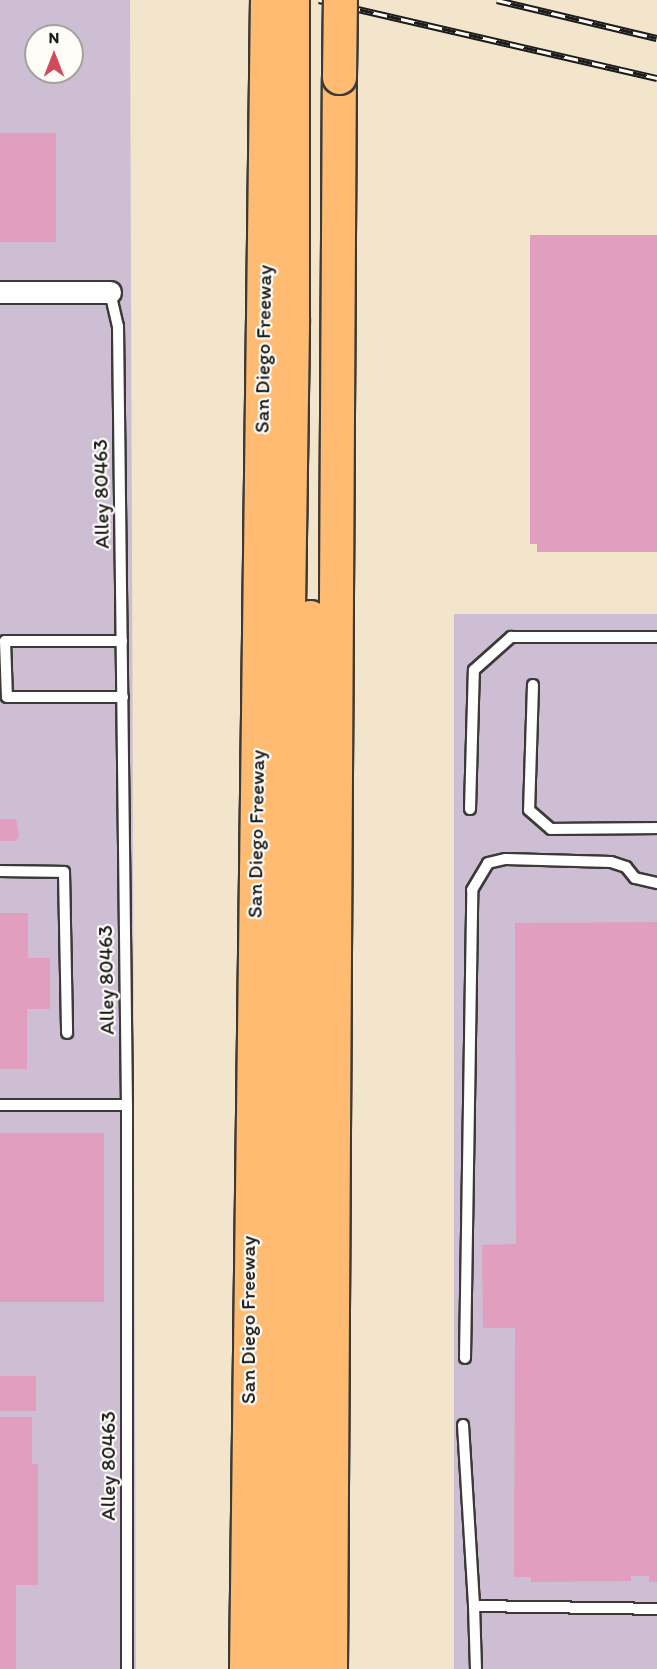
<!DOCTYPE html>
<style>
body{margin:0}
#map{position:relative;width:657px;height:1669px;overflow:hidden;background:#f3e5cb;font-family:Itim,sans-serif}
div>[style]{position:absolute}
.industrial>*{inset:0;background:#cdbed3;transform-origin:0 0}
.building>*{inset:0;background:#e29ebf;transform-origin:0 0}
.roads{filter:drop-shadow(2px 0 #3c3a36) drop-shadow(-2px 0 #3c3a36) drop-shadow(0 2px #3c3a36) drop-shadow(0 -2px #3c3a36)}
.service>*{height:10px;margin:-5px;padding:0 5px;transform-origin:5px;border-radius:5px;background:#fff}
.minor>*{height:21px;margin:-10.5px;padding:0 10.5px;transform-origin:10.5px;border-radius:10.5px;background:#fff}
.motorway>*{height:33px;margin:-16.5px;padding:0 16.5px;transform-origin:16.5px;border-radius:16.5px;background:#ffbb71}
.rail>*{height:7px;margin-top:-3.5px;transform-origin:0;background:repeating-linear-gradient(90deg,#fdfcf7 0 14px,#1c1c1c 0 28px);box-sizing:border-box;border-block:2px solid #1c1c1c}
.bridges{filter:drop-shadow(2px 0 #3c3a36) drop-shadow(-2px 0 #3c3a36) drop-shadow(0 2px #3c3a36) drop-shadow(0 -2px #3c3a36)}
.motorway-bridge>*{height:33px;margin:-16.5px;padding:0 16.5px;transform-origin:16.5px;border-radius:16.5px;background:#ffbb71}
span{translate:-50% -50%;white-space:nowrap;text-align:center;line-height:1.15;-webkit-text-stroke:4.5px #fdfcf7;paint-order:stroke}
.street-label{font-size:21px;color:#1c1c1c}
.north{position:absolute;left:24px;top:24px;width:60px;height:60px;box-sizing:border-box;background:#fdfcf7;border:2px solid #a3a29f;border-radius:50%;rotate:0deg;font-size:16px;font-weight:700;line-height:24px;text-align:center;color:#1c1c1c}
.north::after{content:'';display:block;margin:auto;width:21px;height:27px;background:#d1495b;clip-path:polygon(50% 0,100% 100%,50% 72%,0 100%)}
</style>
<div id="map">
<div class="industrial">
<div style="clip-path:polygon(evenodd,0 0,130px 0,136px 1669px,0 1669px,0 0,36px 36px,72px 36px,72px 72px,36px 72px,36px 36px)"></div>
<div style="left:657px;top:614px;width:1055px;height:203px;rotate:90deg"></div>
</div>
<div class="building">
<div style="left:0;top:133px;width:56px;height:109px"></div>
<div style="clip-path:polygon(530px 235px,657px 235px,657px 552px,537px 552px,537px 544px,530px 544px)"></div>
<div style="clip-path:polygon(0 819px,16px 819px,19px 835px,16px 841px,0 841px)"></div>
<div style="clip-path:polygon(0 913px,28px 913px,28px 958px,50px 958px,50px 1009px,27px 1009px,27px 1069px,0 1069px)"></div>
<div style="clip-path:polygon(657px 922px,657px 1582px,649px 1582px,649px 1576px,631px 1576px,631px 1581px,531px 1582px,531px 1577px,514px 1577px,515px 1328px,483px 1328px,482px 1245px,516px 1244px,515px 923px)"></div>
<div style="left:0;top:1133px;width:104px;height:169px"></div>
<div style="left:0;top:1376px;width:36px;height:35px"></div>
<div style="clip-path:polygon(0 1417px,32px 1417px,32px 1464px,38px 1464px,38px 1585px,16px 1585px,16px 1669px,0 1669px)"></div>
</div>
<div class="roads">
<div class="service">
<div style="left:110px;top:292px;width:35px;rotate:77deg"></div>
<div style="left:118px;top:326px;width:779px;rotate:89.34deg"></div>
<div style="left:127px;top:1105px;width:564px;rotate:90deg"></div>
<div style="left:122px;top:641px;width:117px;rotate:180deg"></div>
<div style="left:5px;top:641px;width:56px;rotate:88deg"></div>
<div style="left:7px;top:697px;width:116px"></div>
<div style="left:533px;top:685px;width:125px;rotate:91.8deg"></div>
<div style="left:529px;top:810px;width:29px;rotate:41deg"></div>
<div style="left:551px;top:829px;width:106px;rotate:-0.5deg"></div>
<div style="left:470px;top:809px;width:139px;rotate:-88.4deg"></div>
<div style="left:474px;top:670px;width:50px;rotate:-41.7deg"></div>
<div style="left:511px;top:637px;width:146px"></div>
<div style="left:0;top:871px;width:64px;rotate:0.9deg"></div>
<div style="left:64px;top:872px;width:161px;rotate:88.9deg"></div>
<div style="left:0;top:1105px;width:127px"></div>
<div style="left:465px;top:1358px;width:468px;rotate:-89.1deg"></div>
<div style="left:472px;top:890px;width:31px;rotate:-59deg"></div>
<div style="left:488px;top:863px;width:18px;rotate:-13deg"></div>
<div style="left:506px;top:859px;width:105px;rotate:1.6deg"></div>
<div style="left:611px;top:862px;width:16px;rotate:18deg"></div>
<div style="left:626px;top:867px;width:14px;rotate:51deg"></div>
<div style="left:635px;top:878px;width:23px;rotate:13deg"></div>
<div style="left:463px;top:1425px;width:181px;rotate:86.5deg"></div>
<div style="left:476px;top:1669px;width:63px;rotate:-91.8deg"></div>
<div style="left:474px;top:1606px;width:183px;rotate:0.9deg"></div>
</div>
<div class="minor">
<div style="left:0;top:292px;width:110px"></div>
</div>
<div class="motorway">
<div style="left:246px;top:1669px;width:1669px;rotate:-89.28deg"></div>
<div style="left:273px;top:1669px;width:1351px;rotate:-89.19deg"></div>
<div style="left:292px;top:318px;width:318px;rotate:-90deg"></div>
<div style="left:303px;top:1669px;width:1052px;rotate:-89.62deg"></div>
<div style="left:330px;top:1669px;width:1592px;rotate:-89.68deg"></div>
</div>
</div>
<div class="rail">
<div style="left:319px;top:0;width:347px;rotate:13deg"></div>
<div style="left:497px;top:0;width:164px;rotate:13.4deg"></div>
</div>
<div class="bridges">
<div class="motorway-bridge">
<div style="left:339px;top:77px;width:77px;rotate:-89.3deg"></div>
</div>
</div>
<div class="street-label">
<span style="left:263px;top:349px;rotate:-89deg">San Diego Freeway</span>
<span style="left:101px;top:494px;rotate:-91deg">Alley 80463</span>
<span style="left:256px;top:834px;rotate:-89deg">San Diego Freeway</span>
<span style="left:106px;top:980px;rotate:-91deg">Alley 80463</span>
<span style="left:248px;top:1320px;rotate:-90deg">San Diego Freeway</span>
<span style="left:108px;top:1466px;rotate:-90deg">Alley 80463</span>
</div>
<div class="north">N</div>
</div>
